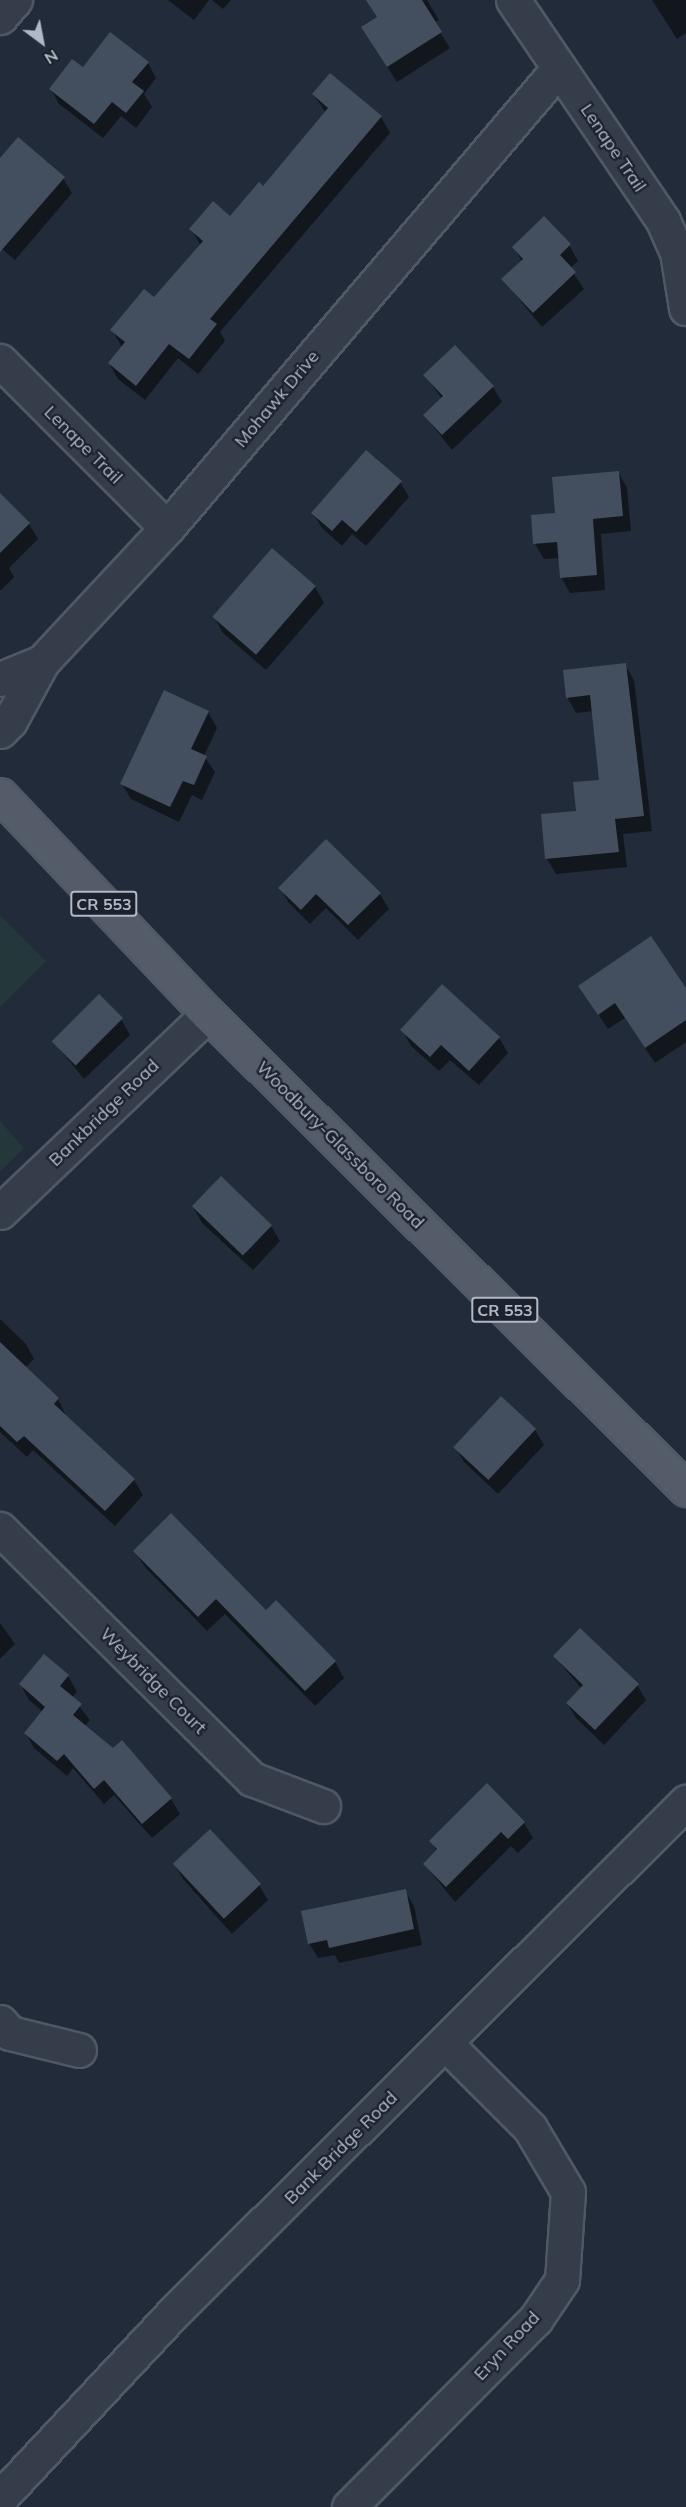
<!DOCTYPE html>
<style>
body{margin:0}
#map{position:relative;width:686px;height:2507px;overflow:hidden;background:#222b39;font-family:Mulish,sans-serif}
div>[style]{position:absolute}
.green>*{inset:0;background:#24373a}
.shadow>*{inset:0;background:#0007}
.building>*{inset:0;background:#434e5e;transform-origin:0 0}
.roads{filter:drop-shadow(2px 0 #515865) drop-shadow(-2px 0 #515865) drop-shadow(0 2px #515865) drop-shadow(0 -2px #515865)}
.minor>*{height:33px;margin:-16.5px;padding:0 16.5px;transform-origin:16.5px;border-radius:16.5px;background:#363d4a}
.tertiary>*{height:33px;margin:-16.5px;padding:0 16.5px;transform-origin:16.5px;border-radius:16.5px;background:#363d4a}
.primary>*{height:33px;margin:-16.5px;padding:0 16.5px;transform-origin:16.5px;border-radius:16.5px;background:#545c6a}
span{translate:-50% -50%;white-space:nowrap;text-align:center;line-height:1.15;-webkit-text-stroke:4.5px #1b222e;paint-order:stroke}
.shield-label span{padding:2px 4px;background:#1b222e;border:2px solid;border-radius:4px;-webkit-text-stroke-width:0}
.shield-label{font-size:16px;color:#b1b8c6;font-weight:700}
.street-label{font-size:18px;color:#b1b8c6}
.north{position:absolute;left:12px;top:12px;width:60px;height:60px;-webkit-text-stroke:4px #1b222e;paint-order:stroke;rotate:148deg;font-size:16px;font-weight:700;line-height:24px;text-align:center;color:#b1b8c6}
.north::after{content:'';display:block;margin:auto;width:21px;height:27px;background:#b1b8c6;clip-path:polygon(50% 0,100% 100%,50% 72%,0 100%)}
</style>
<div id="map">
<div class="green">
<div style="clip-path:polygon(0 915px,46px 961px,0 1007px)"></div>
<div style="clip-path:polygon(0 1121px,24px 1148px,0 1172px)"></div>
</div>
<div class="shadow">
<div style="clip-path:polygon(168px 0,209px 0,194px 20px)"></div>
<div style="clip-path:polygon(212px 0,231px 0,223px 9px)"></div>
<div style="clip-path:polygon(368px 0,427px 0,439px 20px,434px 23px,450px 48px,397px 82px,372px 43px,378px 18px)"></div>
<div style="clip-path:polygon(652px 0,686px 0,686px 33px,677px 39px)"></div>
<div style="clip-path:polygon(148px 63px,156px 78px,144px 94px,152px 107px,136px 128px,121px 116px,103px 138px,59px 104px,51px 89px,83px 69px)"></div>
<div style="clip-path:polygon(330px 75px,381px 117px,390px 133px,220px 332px,225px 341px,198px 374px,178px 358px,145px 400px,118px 379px,109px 363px,122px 347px,112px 330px,154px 299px,201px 246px,191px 229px,230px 218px,264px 188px,326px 113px,313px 94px)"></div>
<div style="clip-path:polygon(0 161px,63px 178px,72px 193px,15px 260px,0 247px)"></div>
<div style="clip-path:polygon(569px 245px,578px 261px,570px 268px,584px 289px,542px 327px,503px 280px,522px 262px,514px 247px)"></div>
<div style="clip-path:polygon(425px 375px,493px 387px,502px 402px,452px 450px,424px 415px,442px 399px)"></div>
<div style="clip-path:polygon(619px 473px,627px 488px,631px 531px,601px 534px,605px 590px,570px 593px,561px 577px,560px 558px,544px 559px,535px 544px,557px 515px)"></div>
<div style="clip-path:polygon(400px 482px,409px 497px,366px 546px,352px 534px,342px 546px,322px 528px,313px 513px)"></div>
<div style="clip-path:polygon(0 495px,29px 524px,38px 539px,9px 568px,14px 577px,0 591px)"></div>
<div style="clip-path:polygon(272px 550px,315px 587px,324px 603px,266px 670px,223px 633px,214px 617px)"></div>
<div style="clip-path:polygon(625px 665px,634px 680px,652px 831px,623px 834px,627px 867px,556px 874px,547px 859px,543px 816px,578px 812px,600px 781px,593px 711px,576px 713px,567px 697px)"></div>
<div style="clip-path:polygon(208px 712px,217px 728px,204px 756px,215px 772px,202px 800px,192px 795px,179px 822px,131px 799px,122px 784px)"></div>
<div style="clip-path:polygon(280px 888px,380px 894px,389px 909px,358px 940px,326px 908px,310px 924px,289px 903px)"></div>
<div style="clip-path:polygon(442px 986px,499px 1038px,508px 1053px,479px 1085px,450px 1060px,439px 1071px,411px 1046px,402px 1030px)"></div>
<div style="clip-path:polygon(580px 986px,686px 990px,686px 1042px,655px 1063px,625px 1018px,608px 1029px)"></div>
<div style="clip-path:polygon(121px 1019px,130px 1035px,84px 1079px,53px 1041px)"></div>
<div style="clip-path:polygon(193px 1207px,271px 1226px,280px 1241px,253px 1270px,202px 1223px)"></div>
<div style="clip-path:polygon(0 1319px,26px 1344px,34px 1359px,25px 1368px,58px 1399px,66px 1416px,134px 1480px,143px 1495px,115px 1526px,33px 1450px,27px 1457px,0 1432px)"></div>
<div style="clip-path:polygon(535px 1430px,544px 1445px,498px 1494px,464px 1462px,455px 1447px)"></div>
<div style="clip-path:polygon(135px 1551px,266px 1612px,276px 1602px,335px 1662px,344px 1678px,315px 1706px,225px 1614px,207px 1631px,144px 1566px)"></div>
<div style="clip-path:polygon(0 1623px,15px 1644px,0 1659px)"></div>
<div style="clip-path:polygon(44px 1656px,68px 1676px,77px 1692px,72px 1697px,90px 1720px,85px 1726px,171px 1799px,180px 1814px,152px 1838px,114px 1795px,104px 1804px,73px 1768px,67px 1776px,34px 1748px,26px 1733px,43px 1712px,29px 1700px,21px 1685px)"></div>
<div style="clip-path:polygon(555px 1657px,637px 1685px,646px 1700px,604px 1745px,576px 1718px,567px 1703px,581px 1688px)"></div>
<div style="clip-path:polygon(487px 1785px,524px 1823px,533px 1838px,518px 1853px,511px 1846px,455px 1902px,425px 1865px,437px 1852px,431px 1841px)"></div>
<div style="clip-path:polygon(174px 1864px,259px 1885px,268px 1900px,232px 1934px,183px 1879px)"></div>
<div style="clip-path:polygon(405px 1891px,414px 1906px,422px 1945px,339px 1963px,335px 1955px,318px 1958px,309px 1943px)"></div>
</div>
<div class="building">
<div style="clip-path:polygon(366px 0,422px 0,442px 32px,387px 67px,361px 27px,377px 17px)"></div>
<div style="clip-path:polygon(110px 32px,149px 62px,132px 82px,144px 91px,126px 113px,112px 102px,94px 124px,49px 89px,72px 59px,83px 67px)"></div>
<div style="clip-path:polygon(330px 73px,382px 116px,210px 319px,217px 324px,189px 359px,169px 344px,136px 386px,108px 363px,125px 342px,110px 330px,144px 289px,154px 297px,203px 241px,189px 229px,213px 201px,230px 216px,259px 182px,263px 186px,328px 108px,312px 94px)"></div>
<div style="clip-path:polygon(18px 137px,65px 177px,0 252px,0 158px)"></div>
<div style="clip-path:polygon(544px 216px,571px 244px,560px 255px,576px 272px,533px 313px,501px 279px,523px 259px,512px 247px)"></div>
<div style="clip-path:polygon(455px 345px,494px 386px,442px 435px,423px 415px,443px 396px,423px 375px)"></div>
<div style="clip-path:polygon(366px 450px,402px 481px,356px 532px,342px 520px,332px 531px,311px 513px)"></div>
<div style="clip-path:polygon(619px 471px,623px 516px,593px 519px,597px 575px,560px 578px,557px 542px,533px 544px,531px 515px,555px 513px,552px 477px)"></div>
<div style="clip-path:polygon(0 493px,30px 523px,0 553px)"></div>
<div style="left:272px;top:548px;width:58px;height:91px;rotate:41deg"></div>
<div style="clip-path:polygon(626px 663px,644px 816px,615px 819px,619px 852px,545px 859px,541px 814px,576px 811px,573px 782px,599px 780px,590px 695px,566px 698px,563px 670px)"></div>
<div style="clip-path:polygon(164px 690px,209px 711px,191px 749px,207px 756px,194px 785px,183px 781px,170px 807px,120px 784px)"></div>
<div style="clip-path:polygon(326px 839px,381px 893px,348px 925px,316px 894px,301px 910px,278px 888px)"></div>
<div style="clip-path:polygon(651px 936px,686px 988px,686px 1020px,645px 1048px,615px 1003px,598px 1015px,578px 986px)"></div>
<div style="clip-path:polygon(442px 984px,500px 1037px,469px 1071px,441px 1045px,430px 1057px,400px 1030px)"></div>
<div style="left:99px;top:994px;width:34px;height:67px;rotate:45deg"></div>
<div style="left:221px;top:1176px;width:71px;height:42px;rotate:44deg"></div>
<div style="clip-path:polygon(0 1342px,59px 1398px,54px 1404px,135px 1479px,105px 1511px,24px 1436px,17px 1442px,0 1426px)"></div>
<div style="left:501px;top:1396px;width:48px;height:70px;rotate:43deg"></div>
<div style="clip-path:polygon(171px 1513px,266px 1610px,276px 1600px,336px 1661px,305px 1691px,216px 1599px,198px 1617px,133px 1551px)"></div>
<div style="clip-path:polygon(580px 1628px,639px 1684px,595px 1730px,566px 1703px,583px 1685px,553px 1656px)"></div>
<div style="clip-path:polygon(44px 1654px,69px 1675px,60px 1686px,82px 1704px,73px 1715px,113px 1748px,122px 1740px,172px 1798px,142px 1824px,104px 1780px,94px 1789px,64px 1754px,57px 1761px,24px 1733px,45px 1707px,19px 1684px)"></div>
<div style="clip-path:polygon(487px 1783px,525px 1822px,508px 1839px,501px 1832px,446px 1887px,423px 1864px,437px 1849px,429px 1841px)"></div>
<div style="left:210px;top:1829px;width:75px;height:51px;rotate:47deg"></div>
<div style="clip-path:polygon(406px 1889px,414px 1929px,329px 1948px,327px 1940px,308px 1944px,301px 1911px)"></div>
</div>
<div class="roads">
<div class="minor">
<div style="left:513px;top:0;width:267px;rotate:55.8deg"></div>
<div style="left:663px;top:221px;width:34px;rotate:66deg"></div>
<div style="left:677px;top:252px;width:57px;rotate:80.9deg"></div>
<div style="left:0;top:17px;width:23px;rotate:-49deg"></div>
<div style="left:0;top:361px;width:236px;rotate:45deg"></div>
<div style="left:0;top:679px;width:45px;rotate:-22deg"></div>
<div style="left:0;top:731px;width:14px;rotate:-45deg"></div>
<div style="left:10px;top:721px;width:67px;rotate:-61.5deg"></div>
<div style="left:42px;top:662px;width:183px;rotate:-47deg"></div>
<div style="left:167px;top:528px;width:604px;rotate:-49.56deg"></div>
<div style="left:0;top:1529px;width:355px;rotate:44.8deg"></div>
<div style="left:252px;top:1779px;width:76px;rotate:20.8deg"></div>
<div style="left:0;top:2022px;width:15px;rotate:48deg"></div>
<div style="left:10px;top:2033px;width:71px;rotate:13.8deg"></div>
<div style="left:0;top:2498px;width:255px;rotate:-46.9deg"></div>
<div style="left:174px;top:2312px;width:723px;rotate:-44.89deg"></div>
<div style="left:349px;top:2507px;width:264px;rotate:-45.2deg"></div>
<div style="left:535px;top:2320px;width:48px;rotate:-56deg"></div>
<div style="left:562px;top:2280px;width:88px;rotate:-86.1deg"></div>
<div style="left:568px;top:2192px;width:74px;rotate:-120.7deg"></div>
<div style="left:530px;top:2128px;width:120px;rotate:-135deg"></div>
</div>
<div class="tertiary">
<div style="left:0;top:1212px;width:287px;rotate:-43.6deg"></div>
</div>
<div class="primary">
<div style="left:0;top:795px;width:302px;rotate:46.5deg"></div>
<div style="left:208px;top:1014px;width:674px;rotate:44.82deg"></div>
</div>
</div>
<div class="shield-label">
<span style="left:104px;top:904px">CR 553</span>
<span style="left:505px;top:1310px">CR 553</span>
</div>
<div class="street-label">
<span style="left:613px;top:148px;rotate:56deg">Lenape Trail</span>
<span style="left:277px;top:399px;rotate:-50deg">Mohawk Drive</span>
<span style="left:83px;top:445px;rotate:45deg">Lenape Trail</span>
<span style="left:104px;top:1113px;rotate:-44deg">Bankbridge Road</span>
<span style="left:340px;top:1145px;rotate:45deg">Woodbury-Glassboro Road</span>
<span style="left:153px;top:1681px;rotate:45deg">Weybridge Court</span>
<span style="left:341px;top:2148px;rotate:-45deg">Bank Bridge Road</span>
<span style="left:507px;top:2346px;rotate:-47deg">Eryn Road</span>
</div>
<div class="north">N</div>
</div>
